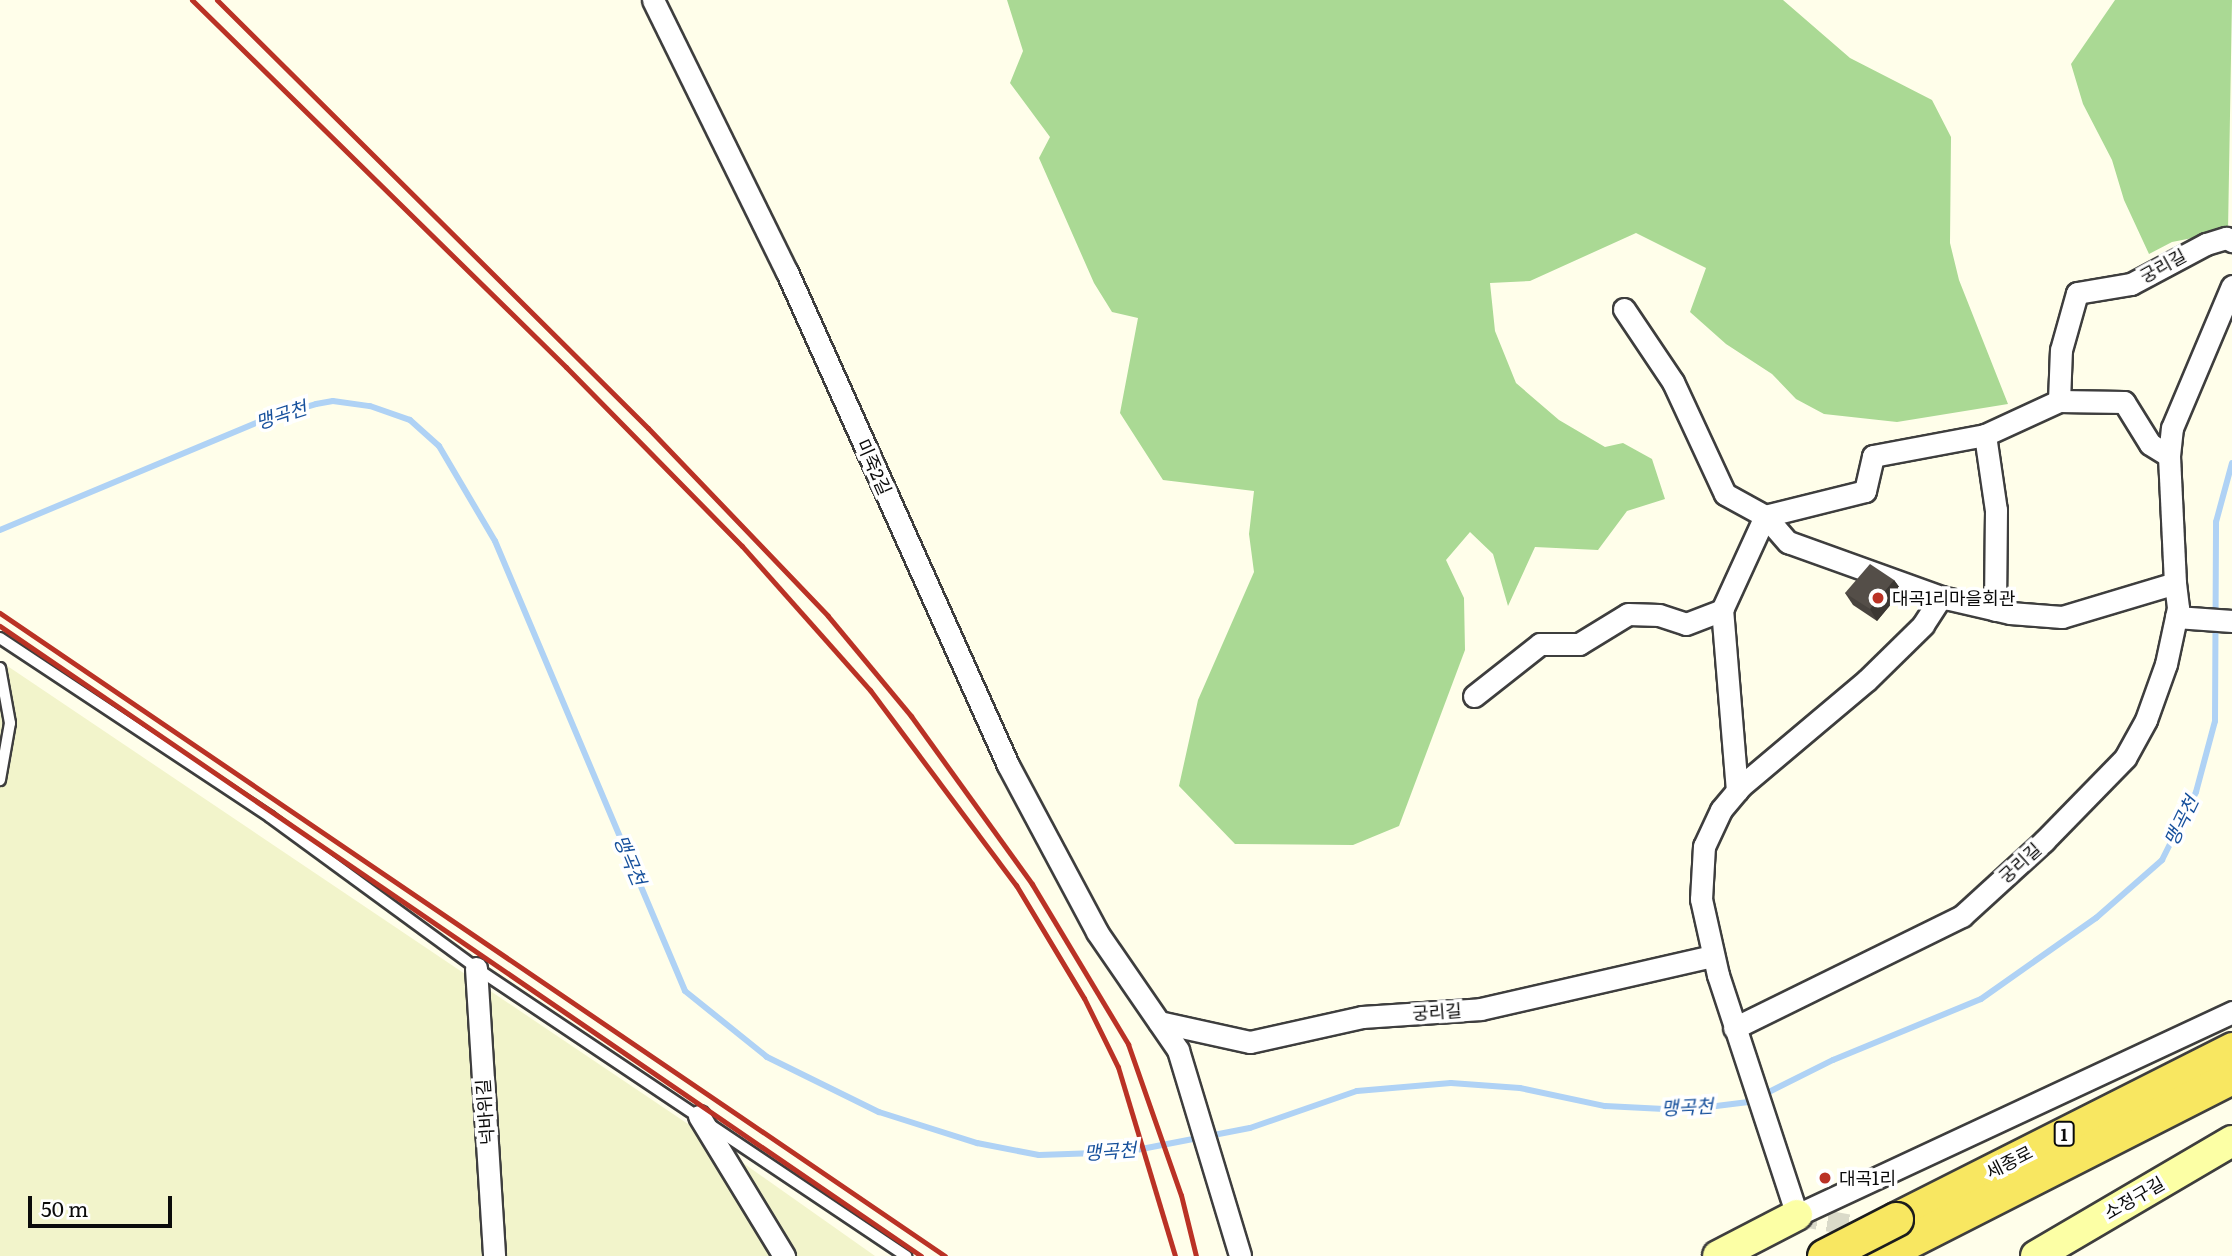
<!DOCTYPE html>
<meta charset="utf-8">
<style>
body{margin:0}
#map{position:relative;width:2232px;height:1256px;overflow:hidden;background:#fffeea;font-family:Literata,"Noto Sans KR",serif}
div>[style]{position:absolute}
.farmland>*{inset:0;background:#f2f4cb}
.forest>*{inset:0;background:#aad994}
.stream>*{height:6px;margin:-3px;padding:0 3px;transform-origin:3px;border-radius:3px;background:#afd2f5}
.street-tunnel>*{height:21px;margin-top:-10.5px;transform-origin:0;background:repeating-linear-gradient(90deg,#dadac9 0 21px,transparent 0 31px)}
.roads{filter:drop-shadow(2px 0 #3e3e3e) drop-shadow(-2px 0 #3e3e3e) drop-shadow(0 2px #3e3e3e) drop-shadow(0 -2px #3e3e3e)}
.lane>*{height:10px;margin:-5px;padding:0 5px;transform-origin:5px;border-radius:5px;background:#fff}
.street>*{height:21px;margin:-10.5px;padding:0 10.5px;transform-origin:10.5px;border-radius:10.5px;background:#fff}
.secondary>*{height:30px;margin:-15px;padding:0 15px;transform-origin:15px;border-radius:15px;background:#fcffa5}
.primary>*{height:33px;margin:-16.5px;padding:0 16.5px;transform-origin:16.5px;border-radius:16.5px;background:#f8e761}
.rail>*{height:5px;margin:-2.5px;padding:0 2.5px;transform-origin:2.5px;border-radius:2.5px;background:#ba3225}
.bridges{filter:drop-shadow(2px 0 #1c1c1c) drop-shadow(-2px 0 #1c1c1c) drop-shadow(0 2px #1c1c1c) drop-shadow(0 -2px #1c1c1c)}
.primary-bridge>*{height:33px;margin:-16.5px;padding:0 16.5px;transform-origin:16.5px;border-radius:16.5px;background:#f8e761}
.wall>*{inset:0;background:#48433e}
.shaded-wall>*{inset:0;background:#3b3732}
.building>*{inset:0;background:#544e48}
.dots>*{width:19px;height:19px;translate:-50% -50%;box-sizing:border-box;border:4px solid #fff;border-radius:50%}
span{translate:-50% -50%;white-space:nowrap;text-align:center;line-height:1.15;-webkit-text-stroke:7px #fff;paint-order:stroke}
.shield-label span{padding:2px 5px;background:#fff;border:2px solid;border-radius:5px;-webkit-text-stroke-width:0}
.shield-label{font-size:16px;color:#0b0b0b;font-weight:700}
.street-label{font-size:18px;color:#0b0b0b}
.poi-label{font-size:18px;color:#0b0b0b}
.left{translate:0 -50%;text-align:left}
.water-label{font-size:19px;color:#16509c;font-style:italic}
.scale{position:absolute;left:28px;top:1196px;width:144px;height:32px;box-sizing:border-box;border:4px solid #0b0b0b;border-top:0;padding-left:9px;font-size:21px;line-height:24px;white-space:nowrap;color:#0b0b0b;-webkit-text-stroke:5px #fff;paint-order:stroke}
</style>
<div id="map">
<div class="farmland">
<div style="clip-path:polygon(0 661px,688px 1124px,875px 1256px,0 1256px)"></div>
</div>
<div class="forest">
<div style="clip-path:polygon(1007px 0,1783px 0,1850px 58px,1932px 100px,1951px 137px,1950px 243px,1959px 280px,2008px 404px,1897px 422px,1824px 414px,1796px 399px,1772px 374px,1726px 344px,1690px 312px,1706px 268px,1636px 233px,1530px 281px,1490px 283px,1495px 331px,1516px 383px,1559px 420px,1605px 447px,1623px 443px,1652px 459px,1665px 499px,1627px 511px,1598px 550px,1535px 547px,1508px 606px,1493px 554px,1470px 532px,1446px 560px,1464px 598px,1465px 650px,1399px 826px,1353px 845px,1235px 844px,1179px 786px,1198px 700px,1254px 572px,1249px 534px,1254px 491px,1163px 480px,1120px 413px,1138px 318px,1112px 312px,1094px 283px,1039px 158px,1050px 137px,1010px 83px,1023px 51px)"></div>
<div style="clip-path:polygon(2115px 0,2232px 0,2228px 231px,2172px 242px,2149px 254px,2124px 200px,2112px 160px,2083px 104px,2071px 64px)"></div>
</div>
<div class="stream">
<div style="left:0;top:530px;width:287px;rotate:-22.7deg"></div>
<div style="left:265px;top:419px;width:53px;rotate:-16.4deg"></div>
<div style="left:316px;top:404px;width:17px;rotate:-10deg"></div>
<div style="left:333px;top:401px;width:37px;rotate:8deg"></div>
<div style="left:370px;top:406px;width:42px;rotate:19.3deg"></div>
<div style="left:410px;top:420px;width:39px;rotate:42deg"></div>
<div style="left:439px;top:446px;width:110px;rotate:59.5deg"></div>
<div style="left:495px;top:541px;width:488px;rotate:67.1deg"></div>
<div style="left:685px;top:991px;width:105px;rotate:38.8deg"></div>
<div style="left:767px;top:1057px;width:125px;rotate:26.2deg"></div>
<div style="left:879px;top:1112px;width:103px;rotate:17.6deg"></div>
<div style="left:977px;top:1143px;width:63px;rotate:11deg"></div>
<div style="left:1039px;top:1155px;width:87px;rotate:-2deg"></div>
<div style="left:1126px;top:1152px;width:126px;rotate:-11deg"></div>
<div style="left:1250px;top:1128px;width:113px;rotate:-19.1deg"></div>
<div style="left:1357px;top:1091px;width:94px;rotate:-4.9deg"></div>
<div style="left:1451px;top:1083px;width:69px;rotate:4.1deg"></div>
<div style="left:1520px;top:1088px;width:87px;rotate:12deg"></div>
<div style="left:1605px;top:1106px;width:79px;rotate:2.9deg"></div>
<div style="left:1684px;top:1110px;width:65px;rotate:-7deg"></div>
<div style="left:1749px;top:1102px;width:94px;rotate:-26.6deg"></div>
<div style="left:1833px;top:1060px;width:160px;rotate:-22.4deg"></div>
<div style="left:1981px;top:999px;width:141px;rotate:-35.2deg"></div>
<div style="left:2096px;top:918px;width:88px;rotate:-41.3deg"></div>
<div style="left:2162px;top:860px;width:76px;rotate:-63.4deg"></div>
<div style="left:2196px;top:792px;width:73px;rotate:-75deg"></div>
<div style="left:2215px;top:721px;width:199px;rotate:-89.7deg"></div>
<div style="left:2216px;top:522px;width:61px;rotate:-74.8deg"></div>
</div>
<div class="street-tunnel">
<div style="left:1797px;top:1215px;width:62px;rotate:10.2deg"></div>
<div style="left:1858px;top:1226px;width:19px;rotate:58deg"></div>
</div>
<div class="roads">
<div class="lane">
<div style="left:0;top:638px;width:324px;rotate:33.5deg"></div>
<div style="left:270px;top:817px;width:255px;rotate:36.2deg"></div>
<div style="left:476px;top:968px;width:518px;rotate:33.81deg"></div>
<div style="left:0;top:668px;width:56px;rotate:79.7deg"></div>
<div style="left:10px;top:723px;width:58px;rotate:100deg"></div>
</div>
<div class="street">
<div style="left:653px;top:0;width:303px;rotate:63.8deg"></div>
<div style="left:787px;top:272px;width:540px;rotate:65.85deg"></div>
<div style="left:1008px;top:765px;width:189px;rotate:61.9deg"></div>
<div style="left:1097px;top:932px;width:143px;rotate:55.5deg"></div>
<div style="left:1178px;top:1050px;width:215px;rotate:73.2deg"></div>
<div style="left:1624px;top:309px;width:88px;rotate:56.1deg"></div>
<div style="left:1673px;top:382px;width:123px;rotate:65.1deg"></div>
<div style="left:1725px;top:494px;width:46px;rotate:28.8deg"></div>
<div style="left:1765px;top:516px;width:35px;rotate:49deg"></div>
<div style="left:1788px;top:542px;width:163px;rotate:19.8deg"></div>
<div style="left:1941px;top:597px;width:71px;rotate:13.1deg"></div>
<div style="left:2010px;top:613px;width:52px;rotate:4.4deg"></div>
<div style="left:2062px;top:617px;width:118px;rotate:-16.7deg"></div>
<div style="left:2175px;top:583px;width:25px;rotate:83deg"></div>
<div style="left:2178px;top:608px;width:57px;rotate:102.1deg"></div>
<div style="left:2166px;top:664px;width:59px;rotate:109.7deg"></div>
<div style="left:2146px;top:720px;width:43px;rotate:118.9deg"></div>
<div style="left:2125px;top:758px;width:116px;rotate:134.3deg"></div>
<div style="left:2044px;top:841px;width:111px;rotate:137.6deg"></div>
<div style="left:1962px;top:916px;width:254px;rotate:153.8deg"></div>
<div style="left:2059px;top:401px;width:51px;rotate:-87.8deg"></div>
<div style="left:2061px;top:350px;width:59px;rotate:-74.3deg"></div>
<div style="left:2077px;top:293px;width:55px;rotate:-9.5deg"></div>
<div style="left:2131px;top:284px;width:85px;rotate:-28.1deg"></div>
<div style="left:2206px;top:244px;width:21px;rotate:-17deg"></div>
<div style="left:2226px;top:238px;width:7px;rotate:27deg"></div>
<div style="left:1985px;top:435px;width:76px;rotate:81.7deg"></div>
<div style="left:1996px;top:510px;width:100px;rotate:90.6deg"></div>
<div style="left:2169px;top:456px;width:28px;rotate:-84deg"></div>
<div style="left:2172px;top:428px;width:154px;rotate:-67.1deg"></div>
<div style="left:1941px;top:597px;width:33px;rotate:123deg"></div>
<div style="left:1923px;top:625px;width:78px;rotate:135.5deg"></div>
<div style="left:1867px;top:680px;width:165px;rotate:139.9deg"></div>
<div style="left:1741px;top:786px;width:31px;rotate:130deg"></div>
<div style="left:1721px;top:810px;width:40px;rotate:115deg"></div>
<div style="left:1704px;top:846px;width:53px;rotate:93.2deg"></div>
<div style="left:1701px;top:899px;width:78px;rotate:77.4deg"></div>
<div style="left:1718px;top:975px;width:253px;rotate:71.8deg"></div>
<div style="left:1797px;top:1215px;width:480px;rotate:-25deg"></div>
<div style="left:2176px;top:617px;width:56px;rotate:4.1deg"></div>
<div style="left:1474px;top:696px;width:84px;rotate:-38.2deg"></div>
<div style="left:1540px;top:644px;width:39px"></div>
<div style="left:1579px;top:644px;width:57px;rotate:-31.5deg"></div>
<div style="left:1628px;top:614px;width:31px;rotate:2deg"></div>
<div style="left:1659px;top:615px;width:28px;rotate:18deg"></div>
<div style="left:1686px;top:624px;width:39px;rotate:-21deg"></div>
<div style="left:1737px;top:791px;width:182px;rotate:-94.7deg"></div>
<div style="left:1722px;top:610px;width:103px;rotate:-65.4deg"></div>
<div style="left:1765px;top:516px;width:103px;rotate:-14deg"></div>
<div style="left:1865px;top:491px;width:36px;rotate:-77deg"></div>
<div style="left:1873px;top:456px;width:114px;rotate:-10.6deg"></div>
<div style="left:1985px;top:435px;width:81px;rotate:-24.7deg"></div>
<div style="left:2059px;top:401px;width:65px;rotate:0.9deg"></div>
<div style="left:2124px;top:402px;width:49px;rotate:58.2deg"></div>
<div style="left:2150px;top:444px;width:22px;rotate:32deg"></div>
<div style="left:2169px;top:456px;width:127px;rotate:87.3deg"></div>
<div style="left:476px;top:968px;width:289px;rotate:86.4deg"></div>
<div style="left:1159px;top:1022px;width:93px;rotate:12.4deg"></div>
<div style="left:1250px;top:1042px;width:115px;rotate:-12.6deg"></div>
<div style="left:1362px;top:1017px;width:119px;rotate:-3.8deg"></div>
<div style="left:1481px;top:1009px;width:238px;rotate:-12.9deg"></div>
<div style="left:699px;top:1116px;width:164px;rotate:58.7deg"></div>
</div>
<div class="secondary">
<div style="left:1718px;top:1256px;width:89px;rotate:-27.4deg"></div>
<div style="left:2036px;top:1256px;width:227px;rotate:-30.4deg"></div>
</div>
<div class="primary">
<div style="left:1896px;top:1219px;width:377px;rotate:-26.8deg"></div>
<div style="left:1880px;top:1256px;width:395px;rotate:-27deg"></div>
</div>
</div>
<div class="rail">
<div style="left:192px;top:0;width:524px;rotate:44.46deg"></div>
<div style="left:566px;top:367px;width:251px;rotate:45.5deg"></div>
<div style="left:742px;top:546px;width:193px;rotate:48.4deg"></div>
<div style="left:870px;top:690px;width:244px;rotate:53.2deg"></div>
<div style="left:1016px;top:885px;width:132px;rotate:59deg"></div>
<div style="left:1084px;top:998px;width:77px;rotate:63.8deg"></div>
<div style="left:1118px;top:1067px;width:197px;rotate:73.2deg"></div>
<div style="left:217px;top:0;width:607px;rotate:44.8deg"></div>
<div style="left:648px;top:428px;width:260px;rotate:46.2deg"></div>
<div style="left:828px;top:616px;width:130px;rotate:50.3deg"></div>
<div style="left:911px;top:716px;width:207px;rotate:54.2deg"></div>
<div style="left:1032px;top:884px;width:187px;rotate:59deg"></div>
<div style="left:1128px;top:1044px;width:160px;rotate:70.7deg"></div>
<div style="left:1181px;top:1195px;width:63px;rotate:76.2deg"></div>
<div style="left:0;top:613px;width:1143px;rotate:34.23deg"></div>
<div style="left:0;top:626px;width:1116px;rotate:34.37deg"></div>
</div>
<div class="bridges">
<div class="primary-bridge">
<div style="left:1824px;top:1256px;width:81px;rotate:-27.2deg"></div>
</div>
</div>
<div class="wall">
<div style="clip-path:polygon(1894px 580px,1902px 591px,1877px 621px,1853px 605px,1845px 593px)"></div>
</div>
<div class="shaded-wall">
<div style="clip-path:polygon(1894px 580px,1902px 591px,1877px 621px,1870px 609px)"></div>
</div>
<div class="building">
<div style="clip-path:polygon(1870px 564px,1894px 580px,1870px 609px,1845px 593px)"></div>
</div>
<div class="dots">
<div style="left:1878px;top:598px;background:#ba3225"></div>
<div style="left:1825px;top:1178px;background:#ba3225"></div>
</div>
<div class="shield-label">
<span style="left:2064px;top:1134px">1</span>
</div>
<div class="street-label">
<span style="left:2163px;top:266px;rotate:-29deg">궁리길</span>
<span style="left:874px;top:467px;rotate:66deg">미죽2길</span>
<span style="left:2020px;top:863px;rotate:-42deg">궁리길</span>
<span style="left:1437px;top:1012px;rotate:-4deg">궁리길</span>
<span style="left:485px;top:1112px;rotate:-94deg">넉바위길</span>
<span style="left:2009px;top:1162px;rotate:-27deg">세종로</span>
<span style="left:2134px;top:1198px;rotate:-30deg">소정구길</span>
</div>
<div class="poi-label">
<span class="left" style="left:1892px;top:598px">대곡1리마을회관</span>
<span class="left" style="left:1839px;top:1178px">대곡1리</span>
</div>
<div class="water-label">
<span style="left:281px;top:415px;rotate:-18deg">맹곡천</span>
<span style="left:2181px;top:821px;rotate:-64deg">맹곡천</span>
<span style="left:630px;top:860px;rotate:67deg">맹곡천</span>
<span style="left:1687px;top:1107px;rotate:-3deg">맹곡천</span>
<span style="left:1110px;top:1151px;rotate:-4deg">맹곡천</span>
</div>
<div class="scale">50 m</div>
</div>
